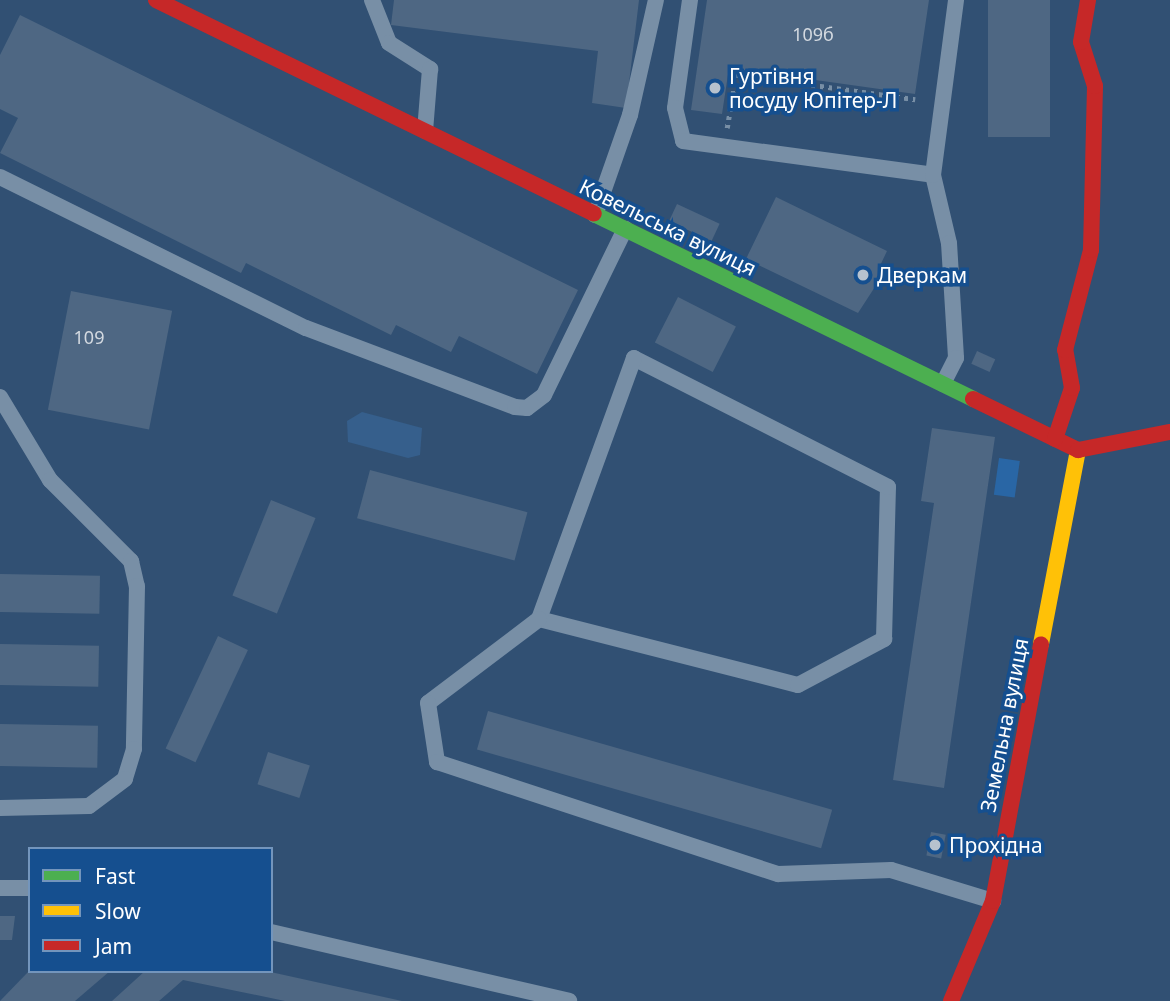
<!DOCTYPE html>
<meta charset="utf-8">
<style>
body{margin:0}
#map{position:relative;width:1170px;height:1001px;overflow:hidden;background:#315073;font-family:"Noto Sans",sans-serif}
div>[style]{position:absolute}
.green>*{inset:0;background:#2966a5;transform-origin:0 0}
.water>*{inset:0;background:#365f8c}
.building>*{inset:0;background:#4e6783;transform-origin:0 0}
.path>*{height:4.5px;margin-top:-2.25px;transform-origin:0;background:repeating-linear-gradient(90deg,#788fa6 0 3.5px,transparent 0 8.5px)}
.lane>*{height:16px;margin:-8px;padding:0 8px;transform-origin:8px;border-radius:8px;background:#788fa6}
.fast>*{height:16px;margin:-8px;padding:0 8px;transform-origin:8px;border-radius:8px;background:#4caf50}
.slow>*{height:16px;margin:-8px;padding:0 8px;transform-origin:8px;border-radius:8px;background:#ffc107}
.jam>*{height:16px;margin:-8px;padding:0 8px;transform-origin:8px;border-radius:8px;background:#c62828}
.dots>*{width:19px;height:19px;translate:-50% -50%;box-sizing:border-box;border:4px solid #154f8f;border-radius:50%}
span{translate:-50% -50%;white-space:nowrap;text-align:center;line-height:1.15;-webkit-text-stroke:7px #154f8f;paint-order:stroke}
.number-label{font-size:18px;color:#d3d9e0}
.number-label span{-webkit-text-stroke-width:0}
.poi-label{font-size:21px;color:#fff}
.left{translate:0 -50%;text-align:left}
.street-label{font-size:21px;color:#fff}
.legend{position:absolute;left:28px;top:847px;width:245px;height:126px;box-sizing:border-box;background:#154f8f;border:2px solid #7395bc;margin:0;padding:9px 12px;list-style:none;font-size:21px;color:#fff}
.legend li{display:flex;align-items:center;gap:14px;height:35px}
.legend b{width:35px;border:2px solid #7395bc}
</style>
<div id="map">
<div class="green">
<div style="left:999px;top:458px;width:21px;height:37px;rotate:8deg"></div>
</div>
<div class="water">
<div style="clip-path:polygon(362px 412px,422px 428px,420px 455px,408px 458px,348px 442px,347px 421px)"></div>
</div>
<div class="building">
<div style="clip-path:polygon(394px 0,639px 0,626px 108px,592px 103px,598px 51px,391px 25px)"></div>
<div style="clip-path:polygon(707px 0,929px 0,915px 94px,729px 68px,722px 114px,691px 110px)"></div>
<div style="left:988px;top:0;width:62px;height:137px"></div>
<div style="clip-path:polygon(20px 15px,578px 290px,537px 374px,459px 336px,451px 352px,396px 325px,391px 335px,246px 263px,241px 273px,0 153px,18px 118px,0 109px,0 55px)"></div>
<div style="clip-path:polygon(776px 197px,887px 251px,878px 270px,884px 273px,858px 313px,746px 259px)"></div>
<div style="left:677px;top:204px;width:47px;height:19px;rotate:25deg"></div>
<div style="left:71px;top:291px;width:103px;height:121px;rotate:11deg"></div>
<div style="left:678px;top:297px;width:65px;height:51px;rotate:27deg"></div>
<div style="left:977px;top:351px;width:20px;height:14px;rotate:24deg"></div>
<div style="clip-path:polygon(932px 428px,995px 437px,944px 788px,893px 780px,934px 503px,921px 501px)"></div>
<div style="left:370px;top:470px;width:163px;height:50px;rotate:15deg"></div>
<div style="left:271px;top:500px;width:48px;height:103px;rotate:22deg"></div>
<div style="left:0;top:574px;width:100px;height:38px;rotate:1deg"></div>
<div style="left:218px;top:636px;width:33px;height:124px;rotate:25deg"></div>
<div style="left:0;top:644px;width:99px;height:41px;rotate:1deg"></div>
<div style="left:488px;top:711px;width:358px;height:40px;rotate:16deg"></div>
<div style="left:0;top:724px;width:98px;height:42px;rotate:1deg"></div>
<div style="left:268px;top:752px;width:44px;height:34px;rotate:18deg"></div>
<div style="left:931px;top:832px;width:15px;height:24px;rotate:11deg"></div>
<div style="clip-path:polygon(0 916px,15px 916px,12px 940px,0 940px)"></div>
<div style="clip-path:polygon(29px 971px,110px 971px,75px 1001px,0 1001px)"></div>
<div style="clip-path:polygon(145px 971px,266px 971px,402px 1001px,285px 1001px,183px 980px,159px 1001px,112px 1001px)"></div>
</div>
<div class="path">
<div style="left:727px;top:128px;width:55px;rotate:-80.5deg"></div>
<div style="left:736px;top:74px;width:181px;rotate:8deg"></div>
</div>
<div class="lane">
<div style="left:372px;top:0;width:46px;rotate:68.4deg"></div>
<div style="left:389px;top:43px;width:49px;rotate:32.4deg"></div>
<div style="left:430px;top:69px;width:62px;rotate:94.6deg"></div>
<div style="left:690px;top:0;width:109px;rotate:97.9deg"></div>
<div style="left:675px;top:108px;width:34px;rotate:76deg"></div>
<div style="left:683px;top:141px;width:252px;rotate:7.7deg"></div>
<div style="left:933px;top:175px;width:70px;rotate:76.8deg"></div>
<div style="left:949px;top:243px;width:115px;rotate:86.5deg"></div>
<div style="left:956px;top:358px;width:29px;rotate:117deg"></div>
<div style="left:933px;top:175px;width:177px;rotate:-82.5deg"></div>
<div style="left:0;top:177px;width:341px;rotate:26.3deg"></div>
<div style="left:306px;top:328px;width:223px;rotate:20.7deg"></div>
<div style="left:515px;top:407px;width:12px;rotate:5deg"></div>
<div style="left:527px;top:408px;width:21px;rotate:-37deg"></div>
<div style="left:544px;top:395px;width:185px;rotate:-64deg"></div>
<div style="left:595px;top:215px;width:106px;rotate:-70.7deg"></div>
<div style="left:630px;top:115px;width:118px;rotate:-77.3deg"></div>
<div style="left:0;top:397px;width:97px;rotate:58.9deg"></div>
<div style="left:50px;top:480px;width:115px;rotate:45deg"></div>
<div style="left:131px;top:561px;width:26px;rotate:77deg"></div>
<div style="left:137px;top:586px;width:163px;rotate:91.1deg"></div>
<div style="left:134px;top:749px;width:31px;rotate:107deg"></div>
<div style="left:125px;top:779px;width:45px;rotate:143.1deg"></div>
<div style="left:89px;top:806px;width:89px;rotate:178.7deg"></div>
<div style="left:539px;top:619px;width:267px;rotate:14.3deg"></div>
<div style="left:798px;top:685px;width:98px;rotate:-28.1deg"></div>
<div style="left:884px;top:639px;width:152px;rotate:-88.5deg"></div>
<div style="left:888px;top:487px;width:285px;rotate:-153.1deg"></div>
<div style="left:634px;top:358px;width:278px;rotate:110deg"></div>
<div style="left:539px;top:619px;width:139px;rotate:142.9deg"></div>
<div style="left:428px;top:703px;width:60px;rotate:81.3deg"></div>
<div style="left:437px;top:762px;width:359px;rotate:18.2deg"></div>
<div style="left:778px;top:874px;width:113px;rotate:-2deg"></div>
<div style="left:891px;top:870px;width:107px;rotate:16.9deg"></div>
<div style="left:0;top:888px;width:30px"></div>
<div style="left:271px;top:932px;width:306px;rotate:13deg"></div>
</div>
<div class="fast">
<div style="left:594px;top:214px;width:422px;rotate:26deg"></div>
</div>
<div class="slow">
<div style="left:1041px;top:644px;width:197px;rotate:-79.2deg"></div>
</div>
<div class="jam">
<div style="left:156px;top:0;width:487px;rotate:26deg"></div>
<div style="left:973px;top:399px;width:117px;rotate:25.9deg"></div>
<div style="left:1078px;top:450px;width:94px;rotate:-11.1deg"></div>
<div style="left:1055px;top:439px;width:54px;rotate:-71.6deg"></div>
<div style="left:1072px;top:388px;width:39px;rotate:-100deg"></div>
<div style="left:1065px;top:350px;width:103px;rotate:-75.4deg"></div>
<div style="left:1091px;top:250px;width:164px;rotate:-88.6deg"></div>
<div style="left:1095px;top:86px;width:46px;rotate:-107.7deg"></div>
<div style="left:1081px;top:42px;width:43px;rotate:-80.5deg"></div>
<div style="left:951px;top:1001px;width:108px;rotate:-67.2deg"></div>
<div style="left:993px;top:901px;width:261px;rotate:-79.4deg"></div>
</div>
<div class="dots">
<div style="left:715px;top:88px;background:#b7c2ce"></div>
<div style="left:863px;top:275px;background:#b7c2ce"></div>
<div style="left:935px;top:845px;background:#b7c2ce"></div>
</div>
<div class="number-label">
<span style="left:813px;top:34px">109б</span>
<span style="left:89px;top:337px">109</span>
</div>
<div class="poi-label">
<span class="left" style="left:729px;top:88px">Гуртівня<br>посуду Юпітер-Л</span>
<span class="left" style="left:877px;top:275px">Дверкам</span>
<span class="left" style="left:949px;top:845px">Прохідна</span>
</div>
<div class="street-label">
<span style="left:668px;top:227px;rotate:26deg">Ковельська вулиця</span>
<span style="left:1004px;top:725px;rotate:-79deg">Земельна вулиця</span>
</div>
<ul class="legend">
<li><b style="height:9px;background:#4caf50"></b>Fast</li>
<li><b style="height:9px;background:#ffc107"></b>Slow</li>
<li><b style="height:9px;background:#c62828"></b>Jam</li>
</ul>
</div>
